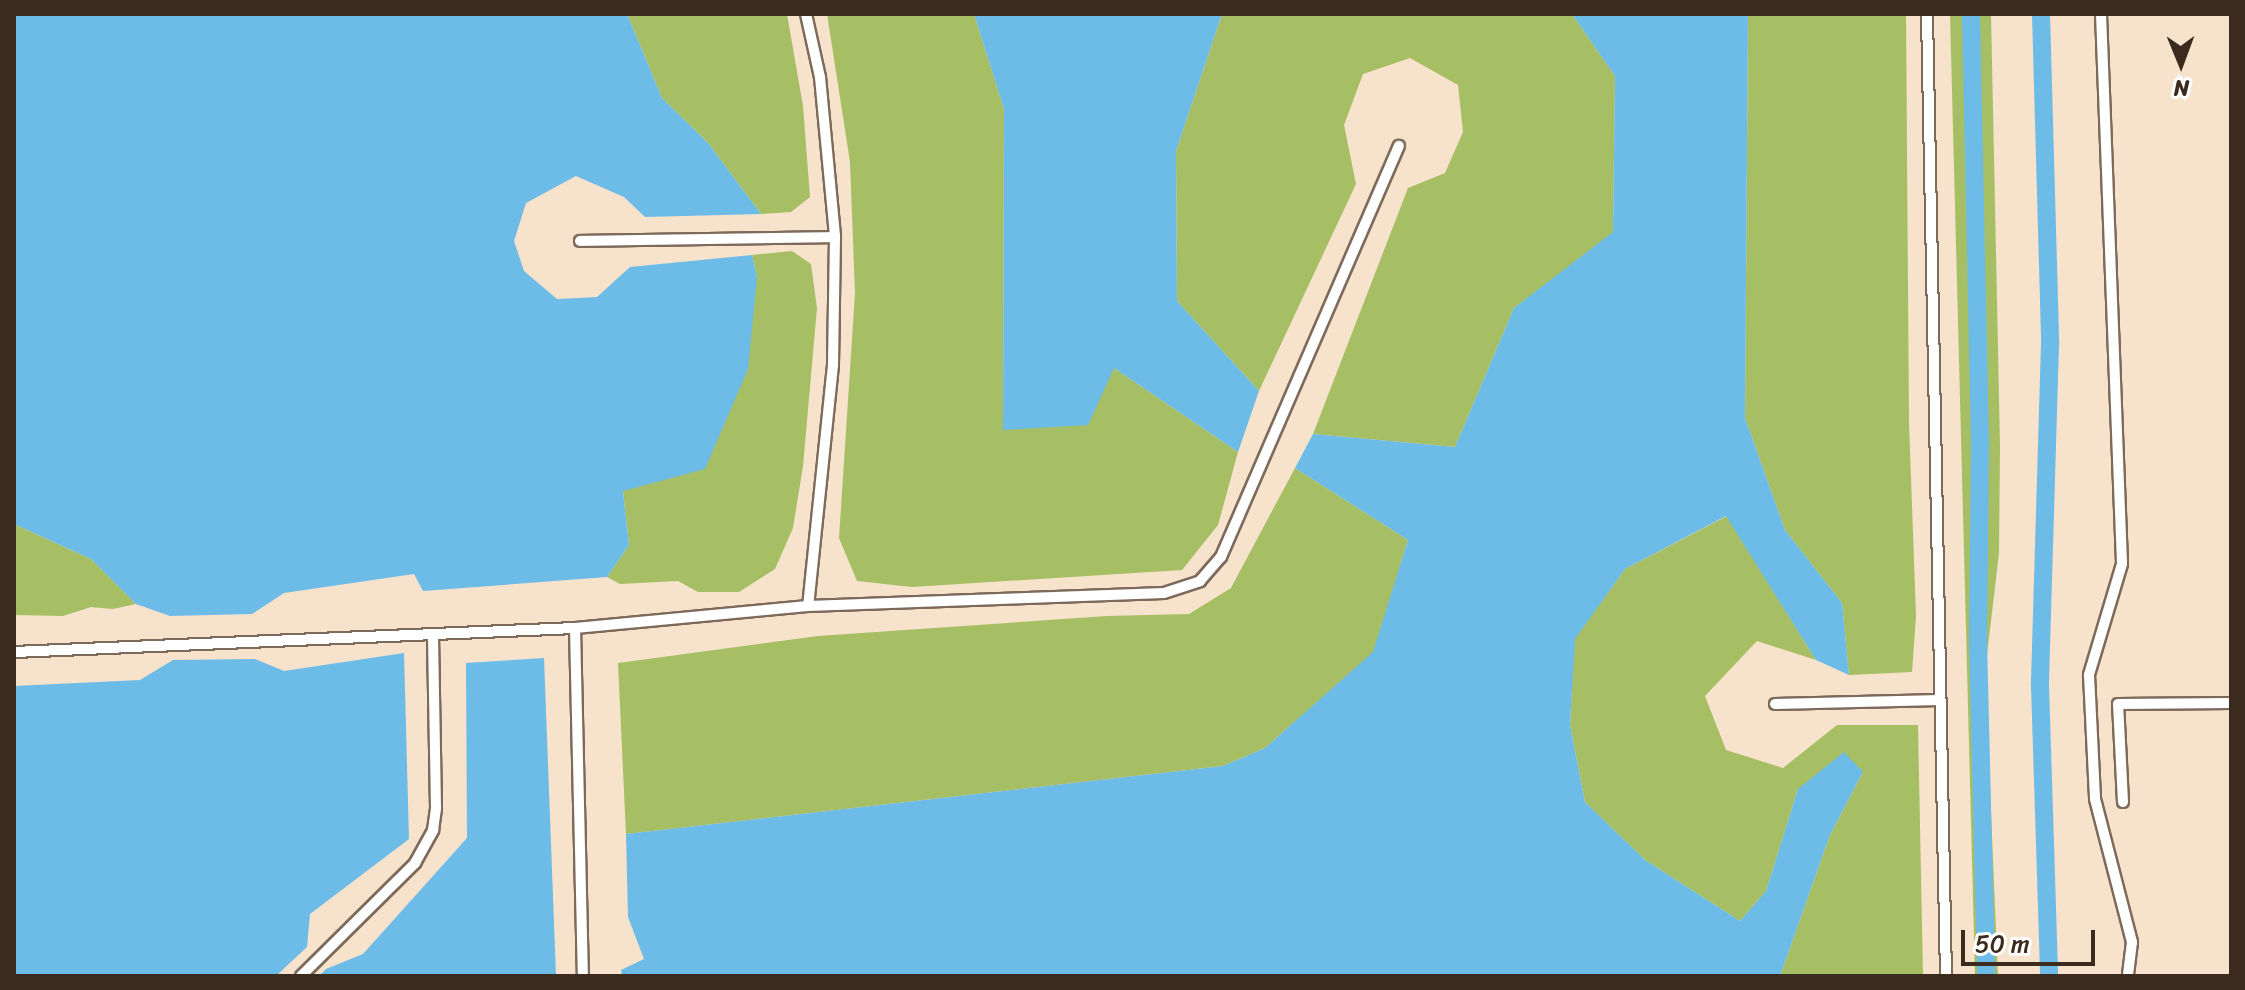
<!DOCTYPE html>
<style>
body{margin:0}
#map{position:relative;width:2245px;height:990px;overflow:hidden;background:#f7e2cb;font-family:Sriracha,sans-serif}
div>[style]{position:absolute}
.green>*{inset:0;background:#a6bf65}
.water>*{inset:0;background:#6dbbe7}
.canal>*{height:18px;margin:-9px;padding:0 9px;transform-origin:9px;border-radius:9px;background:#6dbbe7}
.roads{filter:drop-shadow(2px 0 #7d6a5b) drop-shadow(-2px 0 #7d6a5b) drop-shadow(0 2px #7d6a5b) drop-shadow(0 -2px #7d6a5b)}
.lane>*{height:10px;margin:-5px;padding:0 5px;transform-origin:5px;border-radius:5px;background:#fff}
span{translate:-50% -50%;white-space:nowrap;text-align:center;line-height:1.15;-webkit-text-stroke:7px #fff;paint-order:stroke}
.frame{position:absolute;inset:0;border:16px solid #3b2a1e;pointer-events:none}
.north{position:absolute;left:2141px;top:24px;width:80px;height:80px;-webkit-text-stroke:6px #fff;paint-order:stroke;rotate:179deg;font-size:22px;font-weight:700;line-height:32px;text-align:center;color:#3b2a1e}
.north::after{content:'';display:block;margin:auto;width:28px;height:36px;background:#3b2a1e;clip-path:polygon(50% 0,100% 100%,50% 72%,0 100%)}
.scale{position:absolute;left:1961px;top:930px;width:134px;height:36px;box-sizing:border-box;border:4px solid #3b2a1e;border-top:0;padding-left:10px;font-size:24px;line-height:28px;white-space:nowrap;color:#3b2a1e;-webkit-text-stroke:6px #fff;paint-order:stroke}
</style>
<div id="map">
<div class="green">
<div style="clip-path:polygon(627px 14px,787px 14px,803px 106px,810px 197px,791px 212px,761px 214px,708px 143px,662px 98px)"></div>
<div style="clip-path:polygon(827px 14px,974px 14px,1004px 109px,1003px 429px,1114px 368px,1238px 452px,1218px 525px,1182px 570px,912px 587px,857px 581px,839px 538px,855px 293px,850px 162px)"></div>
<div style="clip-path:polygon(1222px 14px,1572px 14px,1615px 76px,1613px 233px,1514px 308px,1455px 447px,1313px 434px,1408px 188px,1445px 173px,1463px 132px,1458px 85px,1410px 58px,1363px 74px,1344px 125px,1356px 184px,1259px 391px,1177px 301px,1176px 151px)"></div>
<div style="clip-path:polygon(1748px 14px,1906px 14px,1909px 423px,1916px 616px,1912px 672px,1849px 675px,1842px 603px,1785px 530px,1745px 418px)"></div>
<div style="clip-path:polygon(1950px 14px,1991px 14px,2000px 445px,1999px 553px,1985px 672px,1998px 976px,1975px 976px)"></div>
<div style="clip-path:polygon(792px 251px,811px 264px,817px 308px,803px 466px,793px 528px,775px 569px,739px 592px,698px 592px,678px 581px,620px 584px,607px 577px,629px 545px,623px 491px,757px 277px,752px 255px)"></div>
<div style="clip-path:polygon(1295px 468px,1408px 540px,1374px 652px,1265px 748px,1223px 766px,626px 834px,618px 663px,818px 636px,1107px 616px,1189px 614px,1231px 588px)"></div>
<div style="clip-path:polygon(1727px 516px,1816px 660px,1757px 641px,1705px 696px,1726px 750px,1783px 768px,1837px 725px,1918px 725px,1923px 976px,1780px 976px,1830px 835px,1863px 772px,1798px 789px,1766px 891px,1740px 921px,1645px 860px,1585px 802px,1570px 725px,1574px 639px,1625px 569px)"></div>
<div style="clip-path:polygon(14px 524px,91px 559px,136px 604px,113px 609px,91px 607px,63px 616px,14px 615px)"></div>
</div>
<div class="water">
<div style="clip-path:polygon(14px 14px,627px 14px,662px 98px,708px 143px,761px 214px,645px 217px,624px 197px,576px 176px,526px 203px,514px 241px,524px 271px,557px 299px,597px 297px,630px 267px,752px 255px,757px 277px,748px 369px,705px 469px,623px 491px,629px 545px,607px 577px,423px 591px,414px 574px,284px 593px,252px 614px,170px 616px,136px 604px,91px 559px,14px 524px)"></div>
<div style="clip-path:polygon(974px 14px,1222px 14px,1176px 151px,1177px 301px,1259px 391px,1238px 452px,1114px 368px,1088px 425px,1003px 430px,1004px 109px)"></div>
<div style="clip-path:polygon(1572px 14px,1748px 14px,1745px 418px,1785px 530px,1842px 603px,1849px 675px,1816px 660px,1726px 516px,1625px 569px,1575px 639px,1570px 725px,1585px 802px,1645px 860px,1740px 921px,1766px 891px,1798px 789px,1844px 752px,1863px 772px,1830px 835px,1780px 976px,622px 976px,621px 970px,644px 959px,628px 917px,626px 834px,1223px 766px,1265px 748px,1373px 652px,1408px 540px,1295px 468px,1313px 434px,1455px 447px,1514px 308px,1613px 232px,1615px 76px)"></div>
<div style="clip-path:polygon(404px 653px,409px 839px,310px 914px,307px 947px,276px 976px,14px 976px,14px 686px,140px 680px,173px 660px,255px 659px,284px 671px)"></div>
<div style="clip-path:polygon(544px 658px,556px 976px,319px 976px,326px 969px,363px 954px,467px 838px,466px 663px)"></div>
</div>
<div class="canal">
<div style="left:1971px;top:14px;width:431px;rotate:88.8deg"></div>
<div style="left:1980px;top:445px;width:196px;rotate:90.6deg"></div>
<div style="left:1978px;top:641px;width:335px;rotate:88.6deg"></div>
<div style="left:2041px;top:14px;width:330px;rotate:88.4deg"></div>
<div style="left:2050px;top:344px;width:341px;rotate:91.7deg"></div>
<div style="left:2040px;top:685px;width:291px;rotate:88.2deg"></div>
</div>
<div class="roads">
<div class="lane">
<div style="left:806px;top:14px;width:65px;rotate:77.5deg"></div>
<div style="left:820px;top:77px;width:161px;rotate:84.6deg"></div>
<div style="left:835px;top:237px;width:128px;rotate:90.9deg"></div>
<div style="left:833px;top:365px;width:242px;rotate:95.9deg"></div>
<div style="left:1927px;top:14px;width:962px;rotate:88.87deg"></div>
<div style="left:2101px;top:14px;width:550px;rotate:87.81deg"></div>
<div style="left:2122px;top:564px;width:116px;rotate:106.6deg"></div>
<div style="left:2089px;top:675px;width:124px;rotate:87.2deg"></div>
<div style="left:2095px;top:799px;width:148px;rotate:75.5deg"></div>
<div style="left:2132px;top:942px;width:34px;rotate:97deg"></div>
<div style="left:580px;top:241px;width:255px;rotate:-0.9deg"></div>
<div style="left:575px;top:628px;width:348px;rotate:88.7deg"></div>
<div style="left:14px;top:652px;width:562px;rotate:-2.45deg"></div>
<div style="left:575px;top:628px;width:234px;rotate:-5.4deg"></div>
<div style="left:808px;top:606px;width:356px;rotate:-2.1deg"></div>
<div style="left:1164px;top:593px;width:38px;rotate:-18deg"></div>
<div style="left:1200px;top:581px;width:32px;rotate:-49deg"></div>
<div style="left:1221px;top:557px;width:448px;rotate:-66.6deg"></div>
<div style="left:1775px;top:704px;width:165px;rotate:-1.4deg"></div>
<div style="left:2123px;top:802px;width:98px;rotate:-92.9deg"></div>
<div style="left:2118px;top:704px;width:113px;rotate:-0.5deg"></div>
<div style="left:301px;top:976px;width:161px;rotate:-44.7deg"></div>
<div style="left:415px;top:863px;width:38px;rotate:-61deg"></div>
<div style="left:433px;top:830px;width:22px;rotate:-82deg"></div>
<div style="left:436px;top:808px;width:172px;rotate:-91deg"></div>
</div>
</div>
<div class="frame"></div>
<div class="north">N</div>
<div class="scale">50 m</div>
</div>
